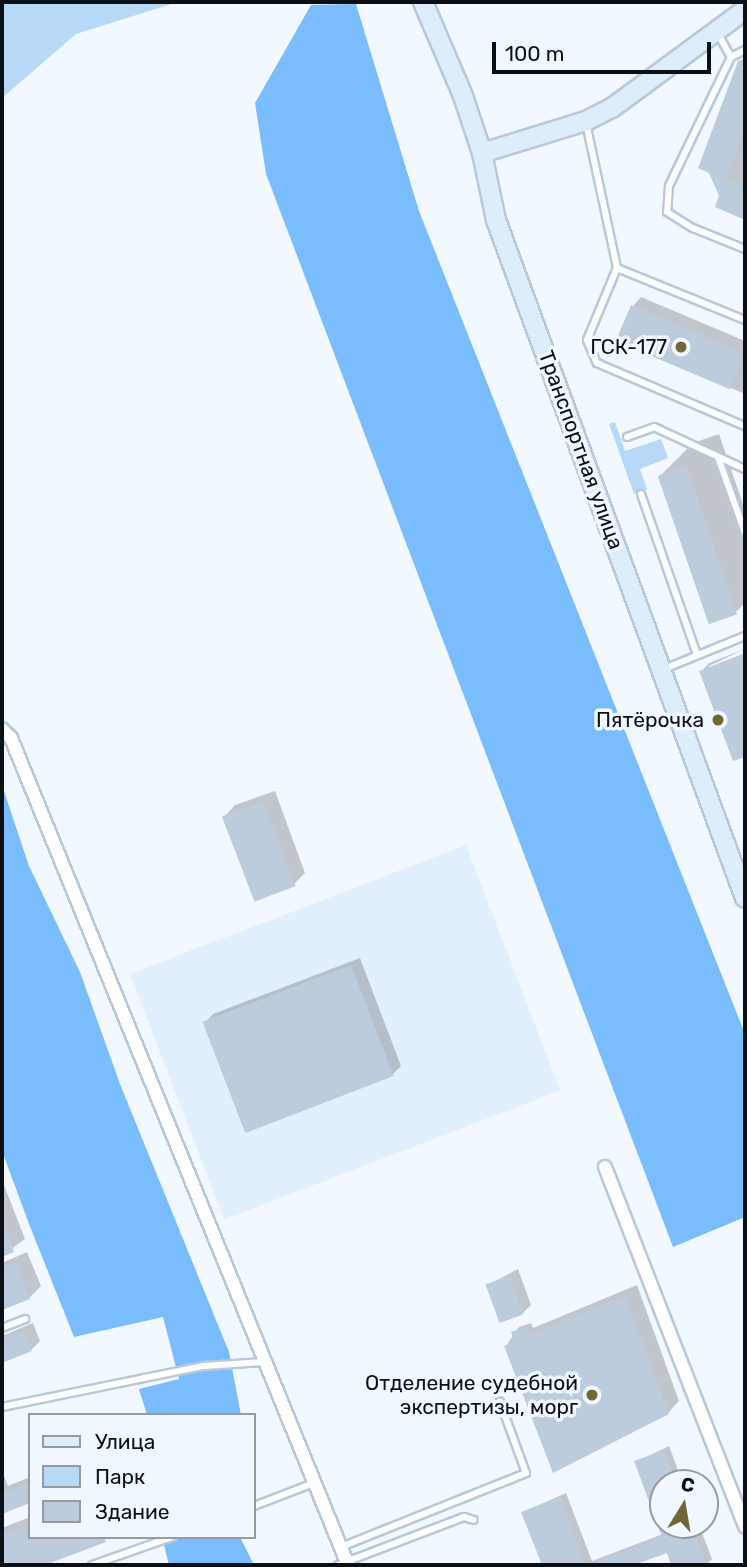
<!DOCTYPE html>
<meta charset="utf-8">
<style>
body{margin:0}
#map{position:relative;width:747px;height:1567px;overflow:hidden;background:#f1f8ff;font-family:Rubik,sans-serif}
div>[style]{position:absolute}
.built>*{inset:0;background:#e2effd;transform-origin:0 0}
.green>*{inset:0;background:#b8d8f8}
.forest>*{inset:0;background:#7abdfe}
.shadow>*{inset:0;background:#0003}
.building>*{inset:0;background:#bcccdd;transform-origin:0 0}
.roads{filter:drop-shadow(2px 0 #b9c9da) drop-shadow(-2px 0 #b9c9da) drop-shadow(0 2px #b9c9da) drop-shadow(0 -2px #b9c9da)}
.lane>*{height:6px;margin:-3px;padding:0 3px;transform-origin:3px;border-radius:3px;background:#fff}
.street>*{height:12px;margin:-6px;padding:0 6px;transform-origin:6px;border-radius:6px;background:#fff}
.secondary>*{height:18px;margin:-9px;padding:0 9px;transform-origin:9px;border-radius:9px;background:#deedfa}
.dots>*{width:19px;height:19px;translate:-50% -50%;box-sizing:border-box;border:4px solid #f1f8ff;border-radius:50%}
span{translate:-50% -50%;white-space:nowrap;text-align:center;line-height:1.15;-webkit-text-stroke:7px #f1f8ff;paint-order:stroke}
.poi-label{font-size:21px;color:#0a1015}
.right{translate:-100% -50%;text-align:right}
.street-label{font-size:21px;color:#0a1015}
.frame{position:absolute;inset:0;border:4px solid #0a1015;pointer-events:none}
.legend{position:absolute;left:28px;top:1413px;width:228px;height:126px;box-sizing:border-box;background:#f1f8ff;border:2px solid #959ba1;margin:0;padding:9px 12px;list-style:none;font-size:21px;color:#0a1015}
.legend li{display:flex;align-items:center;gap:14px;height:35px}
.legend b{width:35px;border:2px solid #959ba1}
.north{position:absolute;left:649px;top:1469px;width:70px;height:70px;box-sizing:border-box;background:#f1f8ff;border:2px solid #959ba1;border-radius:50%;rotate:11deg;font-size:19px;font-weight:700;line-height:28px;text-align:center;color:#0a1015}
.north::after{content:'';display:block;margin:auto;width:24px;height:32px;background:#716734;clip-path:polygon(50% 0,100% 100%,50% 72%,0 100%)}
.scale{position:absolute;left:492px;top:42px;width:219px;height:32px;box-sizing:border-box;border:4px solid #0a1015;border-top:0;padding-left:9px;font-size:21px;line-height:24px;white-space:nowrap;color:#0a1015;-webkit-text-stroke:5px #f1f8ff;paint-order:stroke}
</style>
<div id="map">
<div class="built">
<div style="left:466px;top:845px;width:263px;height:360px;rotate:69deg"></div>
</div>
<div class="green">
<div style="clip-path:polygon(2px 2px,178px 2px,76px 34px,2px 98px)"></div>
<div style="clip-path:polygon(615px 422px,625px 451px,661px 439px,668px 458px,640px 469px,647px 489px,634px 494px,609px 424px)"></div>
</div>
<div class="forest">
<div style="clip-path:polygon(356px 4px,419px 211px,745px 1034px,745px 1217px,673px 1247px,266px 174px,255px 103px,311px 5px)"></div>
<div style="clip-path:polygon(2px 785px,29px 866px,80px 972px,120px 1084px,229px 1352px,241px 1415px,147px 1415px,139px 1389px,179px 1379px,163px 1317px,74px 1337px,29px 1224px,2px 1151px)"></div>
<div style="clip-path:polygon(162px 1537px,240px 1537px,254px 1565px,169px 1565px)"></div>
</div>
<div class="shadow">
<div style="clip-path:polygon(745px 57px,745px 218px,717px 206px,721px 196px,710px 172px,740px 62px)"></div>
<div style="clip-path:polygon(641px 297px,745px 341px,745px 394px,618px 340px,633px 306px)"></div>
<div style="clip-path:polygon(719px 434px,745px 510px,745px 603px,736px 612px,711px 621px,660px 476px,693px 443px)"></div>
<div style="clip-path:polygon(745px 649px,709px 666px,709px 669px,745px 655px,745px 755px,734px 759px,701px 672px,709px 663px)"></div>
<div style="clip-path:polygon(275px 791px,305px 873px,294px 884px,224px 817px,235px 805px)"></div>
<div style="clip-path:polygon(360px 958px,401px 1066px,393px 1074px,205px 1023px,213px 1014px)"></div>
<div style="clip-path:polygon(2px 1180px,25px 1239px,2px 1256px)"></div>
<div style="clip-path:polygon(27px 1252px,41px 1286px,29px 1298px,2px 1309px,2px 1263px)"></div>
<div style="clip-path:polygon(518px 1269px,531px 1305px,522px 1314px,488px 1285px)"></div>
<div style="clip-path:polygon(637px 1285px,679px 1401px,668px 1413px,506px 1346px,519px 1327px,531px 1323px,533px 1328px)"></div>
<div style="clip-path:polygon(33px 1323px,40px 1341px,31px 1350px,2px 1361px,2px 1336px)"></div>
<div style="clip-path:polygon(669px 1446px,683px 1483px,663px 1483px,663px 1525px,699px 1525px,712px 1559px,707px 1564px,673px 1565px,668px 1551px,629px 1565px,543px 1565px,523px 1512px,566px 1493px,592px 1561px,663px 1534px,636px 1462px)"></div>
<div style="clip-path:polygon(2px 1471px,8px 1486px,30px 1477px,30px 1501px,2px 1512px)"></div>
<div style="clip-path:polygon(30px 1517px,30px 1537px,109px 1537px,40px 1565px,2px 1565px,2px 1528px)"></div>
</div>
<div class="building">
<div style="clip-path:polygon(745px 59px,745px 130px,726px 179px,745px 187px,745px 220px,715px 207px,719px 196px,709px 173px,698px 168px,738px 61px)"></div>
<div style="left:631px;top:305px;width:124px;height:39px;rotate:23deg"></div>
<div style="left:686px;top:466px;width:157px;height:30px;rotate:71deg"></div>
<div style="clip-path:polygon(745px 653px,745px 757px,733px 761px,699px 671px)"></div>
<div style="left:263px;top:801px;width:91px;height:44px;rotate:69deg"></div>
<div style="left:351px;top:965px;width:119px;height:159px;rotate:69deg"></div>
<div style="clip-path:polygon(2px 1221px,14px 1252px,2px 1257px)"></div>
<div style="clip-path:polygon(16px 1263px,30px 1299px,2px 1310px,2px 1268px)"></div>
<div style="left:509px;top:1276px;width:41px;height:25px;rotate:70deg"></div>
<div style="clip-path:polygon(625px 1296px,669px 1414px,553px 1473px,504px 1346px,514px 1341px,511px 1332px,525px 1327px,528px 1335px)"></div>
<div style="clip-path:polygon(25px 1331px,32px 1351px,2px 1363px,2px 1340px)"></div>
<div style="clip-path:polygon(664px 1450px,676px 1483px,663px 1483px,663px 1525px,692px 1525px,707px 1565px,671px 1565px,667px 1553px,634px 1565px,587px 1565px,662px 1537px,634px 1461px)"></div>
<div style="clip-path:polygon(30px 1482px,30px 1503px,2px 1514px,2px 1494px)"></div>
<div style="clip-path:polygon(560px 1497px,586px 1565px,542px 1565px,521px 1512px)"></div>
<div style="clip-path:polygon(30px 1524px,30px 1537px,104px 1537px,106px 1542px,45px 1565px,2px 1565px,2px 1534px)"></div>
</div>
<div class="roads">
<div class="lane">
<div style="left:717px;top:32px;width:29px;rotate:61deg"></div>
<div style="left:731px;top:57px;width:143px;rotate:115.7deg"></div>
<div style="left:669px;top:186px;width:26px;rotate:94deg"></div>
<div style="left:667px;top:212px;width:31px;rotate:32deg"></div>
<div style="left:693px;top:228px;width:56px;rotate:22deg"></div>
<div style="left:731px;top:57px;width:16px;rotate:-27deg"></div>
<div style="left:586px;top:123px;width:148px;rotate:77.9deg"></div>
<div style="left:617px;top:268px;width:78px;rotate:112.6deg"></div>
<div style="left:587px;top:340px;width:25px;rotate:67deg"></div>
<div style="left:597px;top:363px;width:161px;rotate:23.1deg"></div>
<div style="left:617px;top:268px;width:138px;rotate:22.1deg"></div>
<div style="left:627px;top:437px;width:29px;rotate:-20deg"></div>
<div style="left:654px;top:427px;width:100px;rotate:24.8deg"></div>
<div style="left:718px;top:457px;width:81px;rotate:70.4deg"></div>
<div style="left:641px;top:494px;width:170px;rotate:70.8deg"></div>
<div style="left:664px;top:669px;width:87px;rotate:-22.2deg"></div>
<div style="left:2px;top:1328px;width:25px;rotate:-21deg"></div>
<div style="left:2px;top:1407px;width:206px;rotate:-11.5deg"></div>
<div style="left:204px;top:1366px;width:60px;rotate:-3.8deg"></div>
<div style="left:254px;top:1506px;width:64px;rotate:-21deg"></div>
<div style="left:341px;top:1547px;width:199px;rotate:-21.8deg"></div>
<div style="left:526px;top:1473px;width:76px;rotate:-110.1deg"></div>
<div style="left:92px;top:1565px;width:85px;rotate:-19.3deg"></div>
<div style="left:338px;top:1565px;width:135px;rotate:-20.9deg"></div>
<div style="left:464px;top:1517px;width:10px;rotate:17deg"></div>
</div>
<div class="street">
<div style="left:2px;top:729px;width:13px;rotate:45deg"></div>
<div style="left:11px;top:738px;width:893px;rotate:67.83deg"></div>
<div style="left:605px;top:1167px;width:386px;rotate:68.7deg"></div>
</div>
<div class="secondary">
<div style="left:423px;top:2px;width:102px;rotate:66.9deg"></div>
<div style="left:463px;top:96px;width:60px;rotate:71.6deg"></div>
<div style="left:482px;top:153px;width:68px;rotate:78.2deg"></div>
<div style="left:496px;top:220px;width:722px;rotate:69.83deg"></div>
<div style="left:482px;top:153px;width:109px;rotate:-17.1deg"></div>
<div style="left:586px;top:121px;width:29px;rotate:-27deg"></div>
<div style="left:612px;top:108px;width:165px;rotate:-36.4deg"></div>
</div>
</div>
<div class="dots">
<div style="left:681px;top:347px;background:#716734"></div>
<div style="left:718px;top:720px;background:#716734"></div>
<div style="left:592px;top:1395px;background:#716734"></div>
</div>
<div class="poi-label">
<span class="right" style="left:667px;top:347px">ГСК-177</span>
<span class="right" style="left:704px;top:720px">Пятёрочка</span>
<span class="right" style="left:578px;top:1395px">Отделение судебной<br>экспертизы, морг</span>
</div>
<div class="street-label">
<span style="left:581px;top:450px;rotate:70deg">Транспортная улица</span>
</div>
<div class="frame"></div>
<ul class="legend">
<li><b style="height:9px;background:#deedfa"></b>Улица</li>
<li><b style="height:19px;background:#b8d8f8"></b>Парк</li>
<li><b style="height:19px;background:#bcccdd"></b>Здание</li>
</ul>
<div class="north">С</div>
<div class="scale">100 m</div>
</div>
